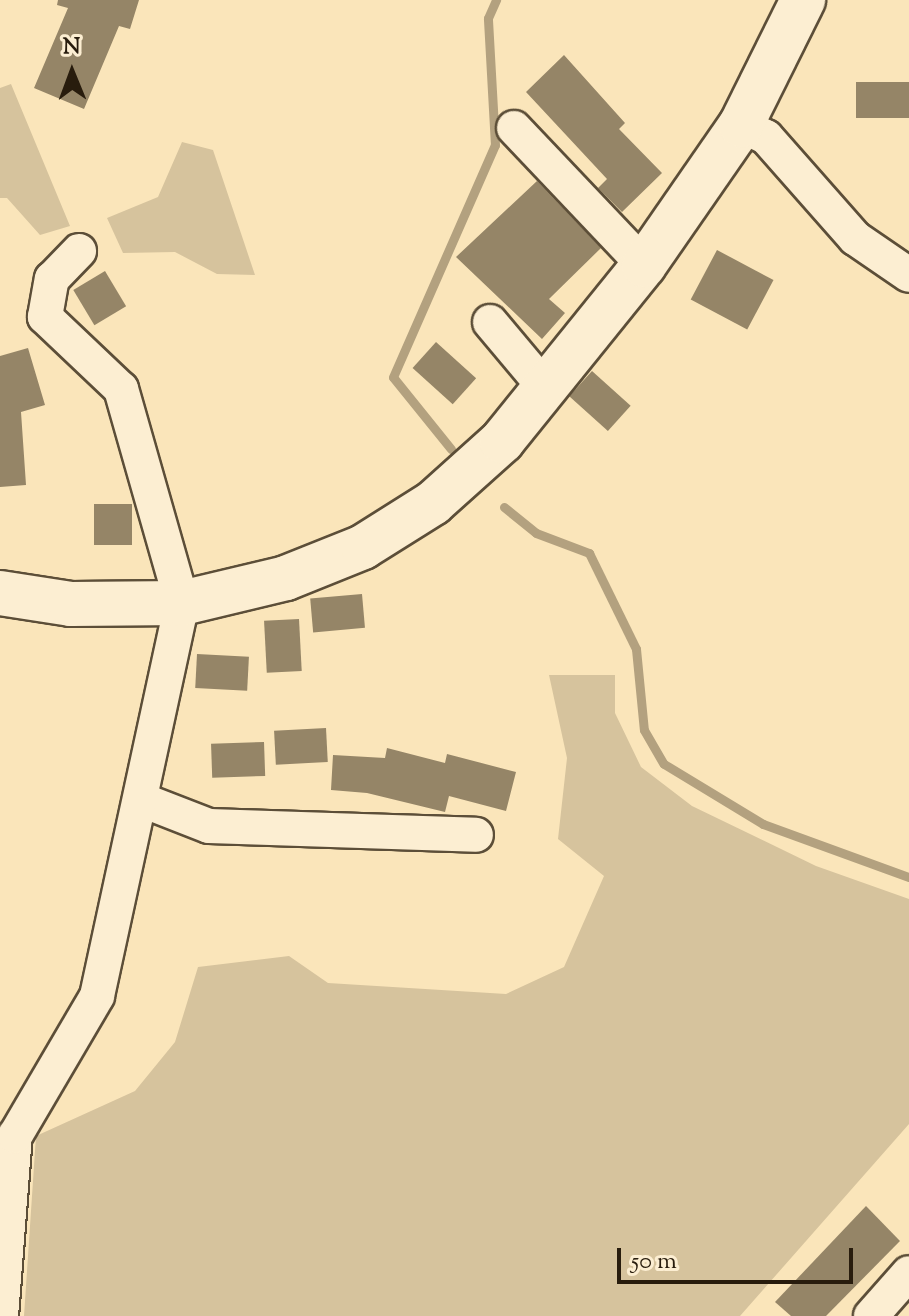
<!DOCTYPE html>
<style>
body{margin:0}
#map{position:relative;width:909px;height:1316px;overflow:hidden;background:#fae5ba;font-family:"Sorts Mill Goudy",serif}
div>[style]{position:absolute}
.green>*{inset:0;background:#d6c39d}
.stream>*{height:9px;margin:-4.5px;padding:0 4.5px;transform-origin:4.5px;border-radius:4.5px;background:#b3a17f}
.building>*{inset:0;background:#958567;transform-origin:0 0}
.roads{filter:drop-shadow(2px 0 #5c4e38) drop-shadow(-2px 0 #5c4e38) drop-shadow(0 2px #5c4e38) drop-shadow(0 -2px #5c4e38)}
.minor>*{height:34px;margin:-17px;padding:0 17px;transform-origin:17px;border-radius:17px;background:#fceed2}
.tertiary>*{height:44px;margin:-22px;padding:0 22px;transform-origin:22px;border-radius:22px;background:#fceed2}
span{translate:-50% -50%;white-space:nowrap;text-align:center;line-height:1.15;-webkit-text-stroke:6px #fceed2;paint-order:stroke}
.north{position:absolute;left:32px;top:32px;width:80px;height:80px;-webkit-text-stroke:6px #fceed2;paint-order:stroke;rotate:359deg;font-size:22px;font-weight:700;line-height:32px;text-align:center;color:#281c0d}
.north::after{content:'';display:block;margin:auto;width:28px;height:36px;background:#281c0d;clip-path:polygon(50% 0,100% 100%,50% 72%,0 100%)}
.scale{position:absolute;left:617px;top:1248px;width:236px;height:36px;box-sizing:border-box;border:4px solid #281c0d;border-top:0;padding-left:10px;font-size:24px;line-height:28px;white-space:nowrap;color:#281c0d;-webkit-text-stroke:6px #fceed2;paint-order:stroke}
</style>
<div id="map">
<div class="green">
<div style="clip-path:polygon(11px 84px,70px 226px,40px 235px,7px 198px,0 198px,0 88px)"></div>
<div style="clip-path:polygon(182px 142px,213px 150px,255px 275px,217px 274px,175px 252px,123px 253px,107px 218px,158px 197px)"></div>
<div style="clip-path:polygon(549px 675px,615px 675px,615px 713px,641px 767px,692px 806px,816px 866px,909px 899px,909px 1124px,740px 1316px,24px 1316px,36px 1136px,135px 1091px,175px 1042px,198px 967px,289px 956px,328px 983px,506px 994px,564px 967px,604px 876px,558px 839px,567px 758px)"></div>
</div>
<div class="stream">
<div style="left:451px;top:449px;width:92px;rotate:-128.9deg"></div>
<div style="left:393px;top:377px;width:253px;rotate:-66.3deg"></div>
<div style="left:495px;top:145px;width:127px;rotate:-93.2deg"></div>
<div style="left:488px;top:18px;width:20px;rotate:-66deg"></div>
<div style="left:504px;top:507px;width:41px;rotate:39.1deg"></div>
<div style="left:536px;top:533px;width:57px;rotate:20.7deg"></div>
<div style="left:589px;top:553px;width:107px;rotate:63.9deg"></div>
<div style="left:636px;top:649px;width:81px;rotate:84.4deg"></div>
<div style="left:644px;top:730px;width:39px;rotate:60deg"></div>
<div style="left:664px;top:764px;width:116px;rotate:31.2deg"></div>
<div style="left:763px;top:824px;width:155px;rotate:20deg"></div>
</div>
<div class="building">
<div style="clip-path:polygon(58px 0,139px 0,130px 29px,119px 26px,84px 109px,34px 88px,68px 8px,57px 5px)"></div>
<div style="clip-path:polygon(564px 55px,625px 123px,619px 129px,662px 173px,622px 212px,598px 188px,607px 179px,526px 92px)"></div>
<div style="left:909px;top:82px;width:36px;height:53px;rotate:90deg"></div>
<div style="clip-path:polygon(537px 181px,601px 248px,549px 299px,565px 313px,542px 339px,456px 257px)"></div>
<div style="left:717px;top:250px;width:64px;height:56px;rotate:28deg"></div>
<div style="left:105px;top:271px;width:41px;height:37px;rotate:59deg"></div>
<div style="left:436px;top:342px;width:54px;height:35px;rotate:42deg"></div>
<div style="clip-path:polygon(28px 348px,45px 405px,21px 412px,26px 485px,0 487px,0 356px)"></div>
<div style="left:592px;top:371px;width:52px;height:34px;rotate:42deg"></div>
<div style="left:132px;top:504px;width:41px;height:38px;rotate:90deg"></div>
<div style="left:362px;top:594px;width:34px;height:52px;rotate:85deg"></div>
<div style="left:299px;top:619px;width:52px;height:35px;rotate:87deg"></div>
<div style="left:197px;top:654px;width:52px;height:34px;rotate:3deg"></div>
<div style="left:326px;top:728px;width:34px;height:52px;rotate:87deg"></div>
<div style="left:264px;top:742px;width:34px;height:53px;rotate:88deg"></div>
<div style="clip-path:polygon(387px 748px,445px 763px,447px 754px,516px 772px,506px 811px,449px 796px,445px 812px,367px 793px,331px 790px,333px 755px,385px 758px)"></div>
<div style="clip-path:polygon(866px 1206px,900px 1241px,826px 1316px,791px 1316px,775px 1302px)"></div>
</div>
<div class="roads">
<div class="minor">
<div style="left:741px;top:125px;width:28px;rotate:26deg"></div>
<div style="left:766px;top:137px;width:135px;rotate:48.6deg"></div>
<div style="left:855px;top:238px;width:65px;rotate:34.4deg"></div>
<div style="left:514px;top:128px;width:189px;rotate:46.5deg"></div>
<div style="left:490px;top:322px;width:89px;rotate:50deg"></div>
<div style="left:142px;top:800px;width:72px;rotate:21.2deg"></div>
<div style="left:209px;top:826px;width:267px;rotate:1.9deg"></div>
<div style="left:1px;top:1316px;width:181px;rotate:-85.6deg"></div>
<div style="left:15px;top:1136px;width:162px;rotate:-59.6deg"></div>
<div style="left:97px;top:996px;width:402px;rotate:-77.8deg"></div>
<div style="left:182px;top:603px;width:223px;rotate:-105.9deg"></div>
<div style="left:121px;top:389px;width:105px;rotate:-136.5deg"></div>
<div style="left:45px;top:317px;width:39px;rotate:-80deg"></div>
<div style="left:52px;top:279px;width:39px;rotate:-46deg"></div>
<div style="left:871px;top:1316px;width:57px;rotate:-48.5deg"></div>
</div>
<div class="tertiary">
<div style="left:0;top:593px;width:72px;rotate:8.8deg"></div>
<div style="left:71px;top:604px;width:111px;rotate:-0.5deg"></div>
<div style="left:182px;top:603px;width:107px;rotate:-13.5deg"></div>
<div style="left:286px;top:578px;width:83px;rotate:-21.9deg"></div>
<div style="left:363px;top:547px;width:83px;rotate:-32.2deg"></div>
<div style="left:433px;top:503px;width:93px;rotate:-41.9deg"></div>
<div style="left:502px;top:441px;width:226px;rotate:-51.1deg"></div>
<div style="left:644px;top:265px;width:170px;rotate:-55.3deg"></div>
<div style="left:741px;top:125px;width:140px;rotate:-63.6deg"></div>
</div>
</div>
<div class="north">N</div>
<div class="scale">50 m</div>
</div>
